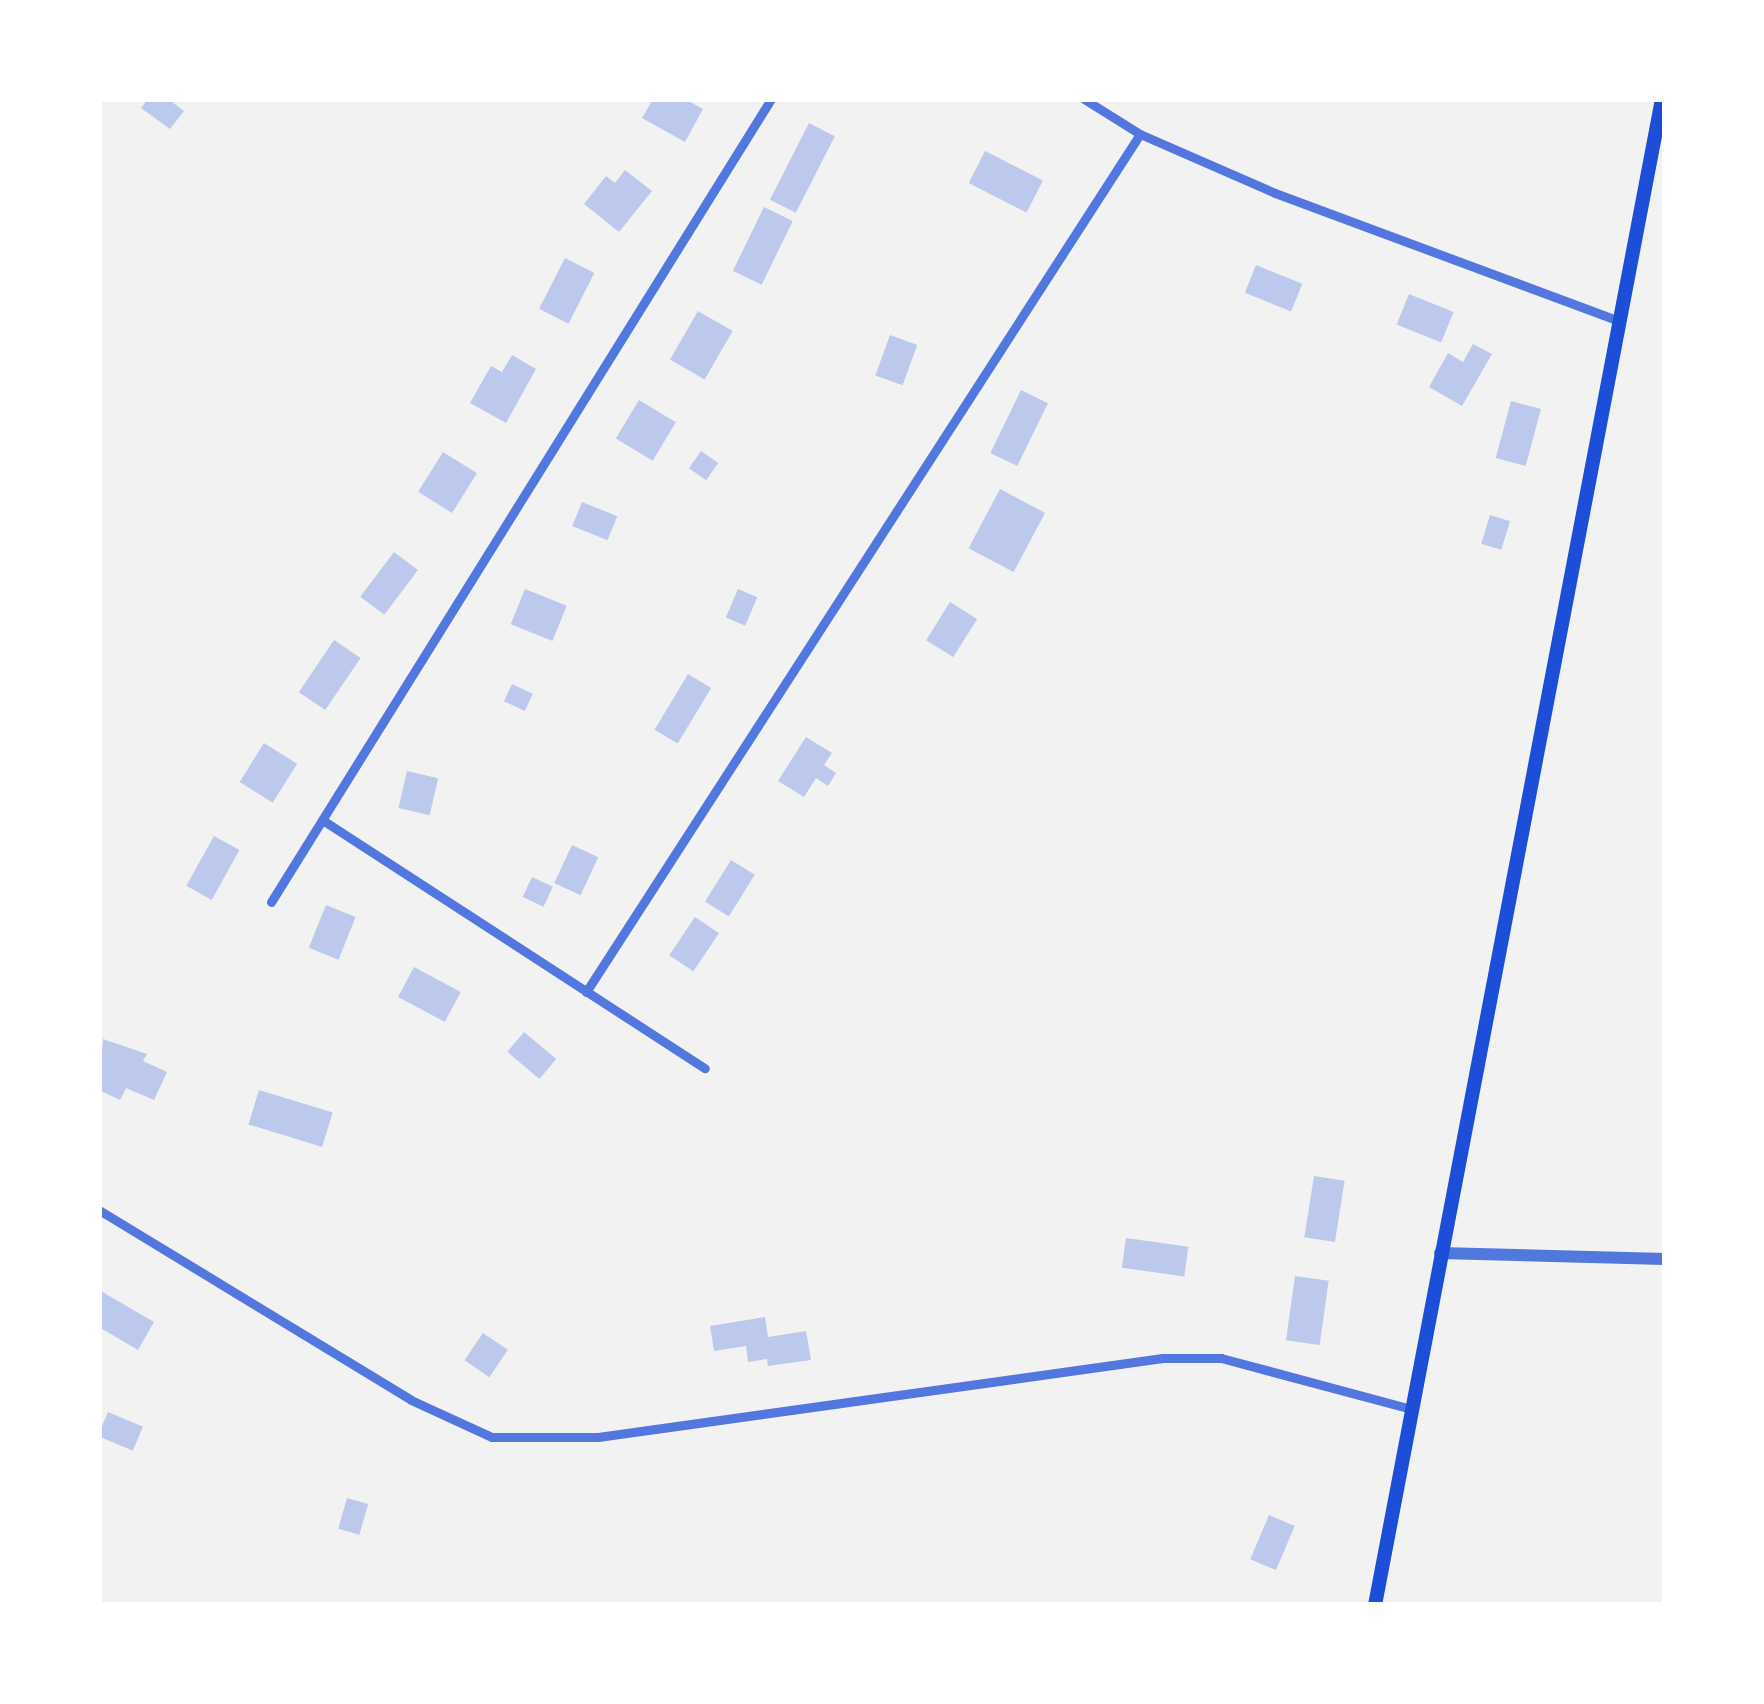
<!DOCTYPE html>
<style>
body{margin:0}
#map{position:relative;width:1764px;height:1704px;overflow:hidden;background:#f2f2f2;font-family:"Public Sans",sans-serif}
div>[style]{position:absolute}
.building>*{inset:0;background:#bdc9ec;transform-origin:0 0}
.minor>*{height:9px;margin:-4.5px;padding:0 4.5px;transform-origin:4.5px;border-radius:4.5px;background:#5277de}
.tertiary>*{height:12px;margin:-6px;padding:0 6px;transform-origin:6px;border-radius:6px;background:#5277de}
.secondary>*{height:14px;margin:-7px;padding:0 7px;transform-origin:7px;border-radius:7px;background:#1d4ed8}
span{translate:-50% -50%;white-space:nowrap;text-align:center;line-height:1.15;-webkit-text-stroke:9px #fff;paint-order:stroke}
.frame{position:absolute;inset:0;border:102px solid #fff;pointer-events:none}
</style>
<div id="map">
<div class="building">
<div style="clip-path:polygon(148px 99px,168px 99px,184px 111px,170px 129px,141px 108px)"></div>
<div style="clip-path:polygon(653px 99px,685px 99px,703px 109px,685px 142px,642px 118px)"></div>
<div style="left:809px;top:123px;width:29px;height:86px;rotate:27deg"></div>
<div style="left:985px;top:151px;width:65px;height:36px;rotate:27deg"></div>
<div style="clip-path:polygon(625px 170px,652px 191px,619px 232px,584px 204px,606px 176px,615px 183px)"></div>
<div style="left:764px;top:207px;width:32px;height:71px;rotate:26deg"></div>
<div style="left:565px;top:258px;width:33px;height:57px;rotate:27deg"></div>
<div style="left:1256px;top:265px;width:50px;height:30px;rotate:22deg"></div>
<div style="left:1409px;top:294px;width:48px;height:33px;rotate:22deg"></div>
<div style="left:698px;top:311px;width:40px;height:56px;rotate:30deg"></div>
<div style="left:890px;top:335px;width:29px;height:43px;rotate:20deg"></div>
<div style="clip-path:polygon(1473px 344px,1492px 354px,1462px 406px,1429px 387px,1448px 353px,1463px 362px)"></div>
<div style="clip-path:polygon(512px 355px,536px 369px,506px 423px,470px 403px,491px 366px,502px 372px)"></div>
<div style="left:1021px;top:390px;width:30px;height:70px;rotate:26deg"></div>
<div style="left:639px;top:400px;width:43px;height:45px;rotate:31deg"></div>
<div style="left:1511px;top:401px;width:31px;height:59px;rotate:15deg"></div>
<div style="left:701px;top:451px;width:21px;height:21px;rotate:35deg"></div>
<div style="left:443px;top:452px;width:40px;height:47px;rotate:32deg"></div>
<div style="left:1000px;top:489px;width:51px;height:67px;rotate:28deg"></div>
<div style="left:582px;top:502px;width:38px;height:26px;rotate:22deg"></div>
<div style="left:1490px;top:515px;width:21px;height:30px;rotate:17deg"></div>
<div style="left:394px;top:552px;width:30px;height:56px;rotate:37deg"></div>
<div style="left:525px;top:589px;width:45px;height:38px;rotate:22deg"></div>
<div style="left:738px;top:589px;width:21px;height:31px;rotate:23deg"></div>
<div style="left:950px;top:602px;width:32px;height:45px;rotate:32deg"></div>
<div style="left:334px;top:640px;width:32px;height:63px;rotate:34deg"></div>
<div style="left:688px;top:674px;width:27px;height:65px;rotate:31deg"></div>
<div style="left:512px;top:684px;width:23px;height:19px;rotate:25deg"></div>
<div style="clip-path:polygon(806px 737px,832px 753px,824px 765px,836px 773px,828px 786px,816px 778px,804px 797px,778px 781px)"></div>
<div style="left:264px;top:743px;width:39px;height:46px;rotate:32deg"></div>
<div style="left:407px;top:771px;width:32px;height:38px;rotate:13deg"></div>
<div style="left:214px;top:836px;width:29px;height:57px;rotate:29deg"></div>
<div style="left:572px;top:845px;width:29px;height:42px;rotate:25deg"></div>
<div style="left:731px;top:860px;width:28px;height:49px;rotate:32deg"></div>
<div style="left:532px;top:877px;width:23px;height:22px;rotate:25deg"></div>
<div style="left:326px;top:905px;width:32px;height:46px;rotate:22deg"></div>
<div style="left:695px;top:917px;width:29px;height:46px;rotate:34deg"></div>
<div style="left:414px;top:967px;width:53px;height:34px;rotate:28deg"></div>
<div style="left:524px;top:1032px;width:42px;height:26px;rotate:40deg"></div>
<div style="clip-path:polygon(103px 1039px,147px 1054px,143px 1061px,167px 1072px,154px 1100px,126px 1088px,120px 1100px,99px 1090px)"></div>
<div style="left:259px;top:1090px;width:77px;height:36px;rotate:17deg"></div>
<div style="left:1314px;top:1176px;width:31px;height:62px;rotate:9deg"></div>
<div style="left:1126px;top:1238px;width:63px;height:30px;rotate:8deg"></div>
<div style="left:1295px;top:1276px;width:34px;height:65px;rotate:8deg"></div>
<div style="clip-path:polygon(99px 1290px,154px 1322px,138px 1350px,99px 1327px)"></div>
<div style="clip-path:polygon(765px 1317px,768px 1337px,806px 1331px,811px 1360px,768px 1366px,767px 1359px,748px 1362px,746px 1346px,714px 1351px,710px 1326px)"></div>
<div style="left:483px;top:1333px;width:30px;height:33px;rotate:34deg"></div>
<div style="left:108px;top:1412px;width:38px;height:26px;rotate:23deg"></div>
<div style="left:347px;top:1498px;width:22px;height:32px;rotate:16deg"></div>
<div style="left:1269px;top:1515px;width:28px;height:48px;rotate:23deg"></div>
</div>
<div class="minor">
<div style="left:1084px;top:99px;width:66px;rotate:32deg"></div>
<div style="left:1140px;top:134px;width:147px;rotate:23.6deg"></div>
<div style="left:1275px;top:193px;width:368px;rotate:20.4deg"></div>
<div style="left:324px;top:821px;width:454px;rotate:33deg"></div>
<div style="left:271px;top:902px;width:946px;rotate:-58.09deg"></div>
<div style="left:586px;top:992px;width:1021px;rotate:-57.15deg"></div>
<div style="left:99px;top:1210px;width:365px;rotate:31.3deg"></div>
<div style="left:411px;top:1400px;width:89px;rotate:24.6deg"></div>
<div style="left:492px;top:1437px;width:106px"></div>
<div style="left:598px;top:1437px;width:570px;rotate:-7.96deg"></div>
<div style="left:1163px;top:1358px;width:58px"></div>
<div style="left:1221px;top:1358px;width:198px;rotate:15deg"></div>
</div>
<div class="tertiary">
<div style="left:1440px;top:1253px;width:225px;rotate:1.5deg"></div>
</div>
<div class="secondary">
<div style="left:1375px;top:1605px;width:1533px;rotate:-79.21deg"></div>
</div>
<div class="frame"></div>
</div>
